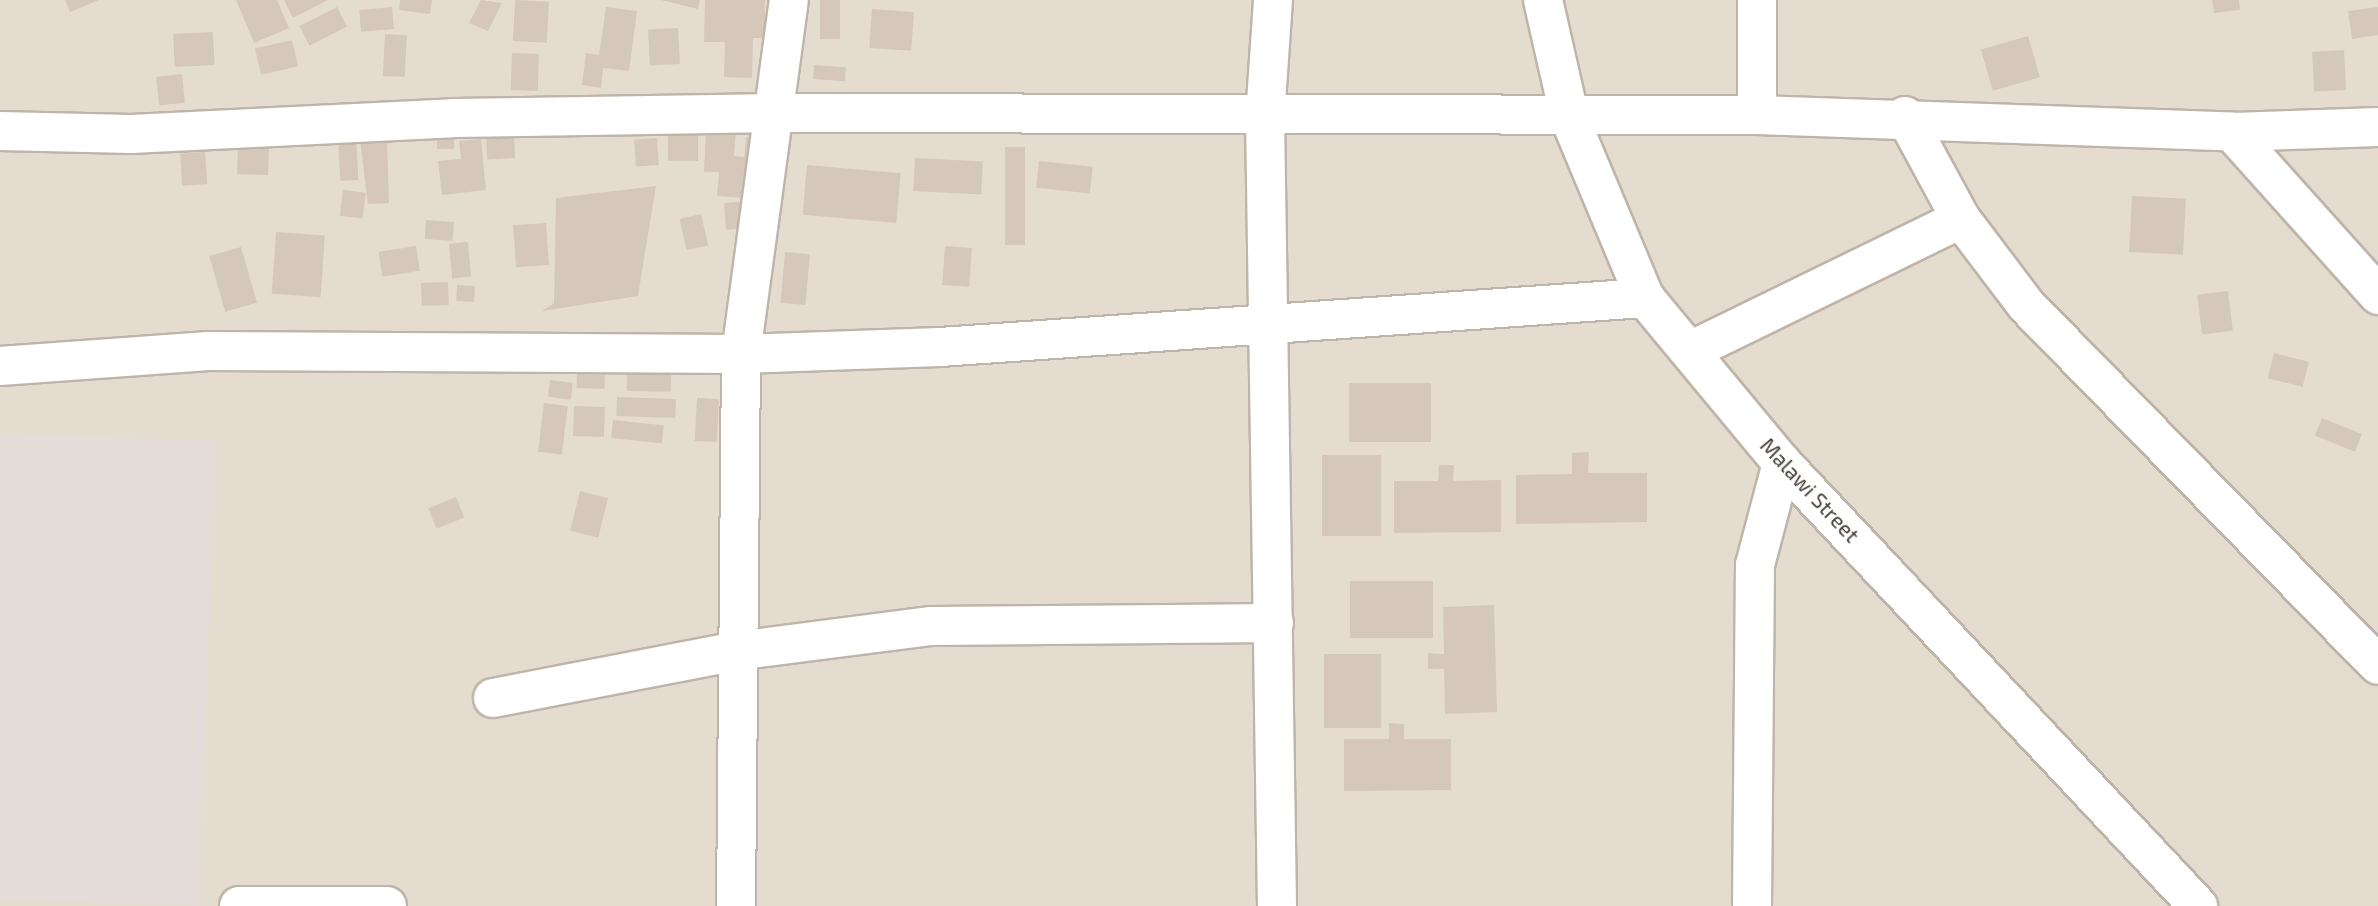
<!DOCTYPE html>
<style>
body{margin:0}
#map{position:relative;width:2378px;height:906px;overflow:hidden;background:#f1ebe2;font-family:"Exo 2",sans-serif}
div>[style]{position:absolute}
.residential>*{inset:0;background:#e5dcd0;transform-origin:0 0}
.industrial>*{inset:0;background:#e3dcd8;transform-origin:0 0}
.building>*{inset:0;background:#d6c7bb;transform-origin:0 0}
.roads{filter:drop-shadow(2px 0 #bfb4a8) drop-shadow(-2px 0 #bfb4a8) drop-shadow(0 2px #bfb4a8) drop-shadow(0 -2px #bfb4a8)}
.minor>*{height:38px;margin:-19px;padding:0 19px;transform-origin:19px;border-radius:19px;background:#fff}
.tertiary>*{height:38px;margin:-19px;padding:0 19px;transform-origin:19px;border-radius:19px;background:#fff}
span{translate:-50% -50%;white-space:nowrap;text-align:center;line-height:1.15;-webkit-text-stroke:6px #fff;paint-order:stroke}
.street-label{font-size:21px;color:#433a33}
</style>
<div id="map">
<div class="residential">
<div style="left:0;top:0;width:2378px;height:906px"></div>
</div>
<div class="industrial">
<div style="left:215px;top:441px;width:465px;height:215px;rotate:92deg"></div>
</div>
<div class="building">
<div style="clip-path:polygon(65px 0,99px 0,70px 12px)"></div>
<div style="clip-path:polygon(236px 0,277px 0,289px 28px,254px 43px)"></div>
<div style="clip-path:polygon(284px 0,328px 0,293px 18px)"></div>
<div style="clip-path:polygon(400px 0,432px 0,430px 14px,399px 10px)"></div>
<div style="clip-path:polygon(481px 0,502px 3px,488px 31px,469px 23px)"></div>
<div style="left:515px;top:0;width:34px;height:41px;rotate:3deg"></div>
<div style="clip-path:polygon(661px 0,700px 0,698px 9px)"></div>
<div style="clip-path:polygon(705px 0,765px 0,765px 38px,753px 38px,752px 78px,724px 77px,725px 42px,704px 42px)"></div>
<div style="left:820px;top:0;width:20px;height:39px"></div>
<div style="clip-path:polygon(2212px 0,2239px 0,2240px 10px,2214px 13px)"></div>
<div style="left:337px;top:7px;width:22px;height:42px;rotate:63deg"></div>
<div style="left:392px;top:7px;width:22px;height:33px;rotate:85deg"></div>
<div style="clip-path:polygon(606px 7px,637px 11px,629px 71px,603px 68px,601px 88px,582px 85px,586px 53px,599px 55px)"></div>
<div style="clip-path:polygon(2378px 7px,2378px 35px,2352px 39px,2348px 11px)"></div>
<div style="left:872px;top:9px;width:42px;height:39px;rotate:4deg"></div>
<div style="left:678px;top:28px;width:36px;height:30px;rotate:87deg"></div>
<div style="left:213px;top:32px;width:33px;height:40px;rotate:87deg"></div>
<div style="left:385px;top:34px;width:22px;height:42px;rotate:3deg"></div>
<div style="left:2028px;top:36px;width:43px;height:49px;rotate:74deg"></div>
<div style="left:292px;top:40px;width:27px;height:38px;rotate:77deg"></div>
<div style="left:2344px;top:50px;width:40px;height:32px;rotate:87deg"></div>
<div style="left:512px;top:53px;width:27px;height:37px;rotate:2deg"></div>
<div style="left:814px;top:65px;width:32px;height:14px;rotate:4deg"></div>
<div style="left:182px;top:74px;width:29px;height:26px;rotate:84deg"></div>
<div style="left:698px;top:130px;width:31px;height:30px;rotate:90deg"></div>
<div style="clip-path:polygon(706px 130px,736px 131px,734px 156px,744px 157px,746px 137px,761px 138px,757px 199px,717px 196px,719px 172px,704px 172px)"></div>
<div style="left:454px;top:134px;width:15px;height:17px;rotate:90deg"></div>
<div style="left:356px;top:135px;width:45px;height:18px;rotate:87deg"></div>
<div style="left:514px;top:136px;width:22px;height:28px;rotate:87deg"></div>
<div style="clip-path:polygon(387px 138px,389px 203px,368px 204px,360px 140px)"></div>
<div style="left:657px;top:138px;width:27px;height:23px;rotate:86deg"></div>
<div style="clip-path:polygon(481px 139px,486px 190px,442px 195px,438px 161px,461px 159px,459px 141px)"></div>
<div style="left:238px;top:147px;width:31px;height:27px;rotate:2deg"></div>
<div style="left:1005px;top:147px;width:20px;height:98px"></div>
<div style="left:205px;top:152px;width:32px;height:25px;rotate:86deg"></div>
<div style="left:915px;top:158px;width:68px;height:33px;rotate:3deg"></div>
<div style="left:1039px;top:161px;width:54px;height:27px;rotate:6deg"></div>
<div style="left:807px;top:165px;width:94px;height:50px;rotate:5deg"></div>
<div style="clip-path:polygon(656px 186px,638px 296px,542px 311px,554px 303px,556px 198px)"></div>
<div style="left:343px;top:190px;width:23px;height:26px;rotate:7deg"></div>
<div style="left:2132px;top:196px;width:54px;height:56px;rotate:3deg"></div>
<div style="left:751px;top:201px;width:27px;height:27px;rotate:86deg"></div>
<div style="left:701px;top:214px;width:32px;height:22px;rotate:77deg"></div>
<div style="left:426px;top:220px;width:28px;height:19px;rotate:4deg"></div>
<div style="left:546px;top:223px;width:42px;height:33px;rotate:86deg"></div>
<div style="left:276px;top:232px;width:49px;height:62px;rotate:4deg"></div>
<div style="left:468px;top:242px;width:35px;height:19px;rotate:85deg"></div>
<div style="left:416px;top:246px;width:25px;height:38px;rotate:81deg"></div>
<div style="left:945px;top:246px;width:27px;height:39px;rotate:4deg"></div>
<div style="left:241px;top:247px;width:58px;height:33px;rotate:74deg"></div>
<div style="left:785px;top:252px;width:25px;height:51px;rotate:5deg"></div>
<div style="left:448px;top:282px;width:23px;height:27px;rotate:88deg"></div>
<div style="left:457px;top:285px;width:18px;height:16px;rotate:3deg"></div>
<div style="left:2228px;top:291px;width:40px;height:31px;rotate:83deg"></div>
<div style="left:2274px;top:353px;width:36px;height:26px;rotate:14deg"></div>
<div style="left:627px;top:368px;width:44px;height:23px;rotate:1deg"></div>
<div style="left:577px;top:374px;width:28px;height:14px;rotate:2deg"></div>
<div style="left:550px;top:380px;width:23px;height:17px;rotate:7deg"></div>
<div style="left:1431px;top:383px;width:59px;height:82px;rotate:90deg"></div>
<div style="left:617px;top:397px;width:59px;height:19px;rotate:2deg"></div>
<div style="left:697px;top:398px;width:22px;height:43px;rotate:3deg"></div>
<div style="left:544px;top:403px;width:24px;height:49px;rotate:7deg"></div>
<div style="left:574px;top:406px;width:31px;height:30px;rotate:2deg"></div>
<div style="left:2322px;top:418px;width:43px;height:19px;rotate:22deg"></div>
<div style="left:613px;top:420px;width:51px;height:18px;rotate:6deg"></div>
<div style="clip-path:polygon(1589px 452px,1588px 473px,1647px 473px,1647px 522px,1516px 524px,1516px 475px,1572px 474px,1572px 453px)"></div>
<div style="left:1381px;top:455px;width:81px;height:59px;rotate:90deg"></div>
<div style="clip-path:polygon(1439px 465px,1454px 465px,1453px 481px,1501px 480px,1501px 532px,1394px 533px,1394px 481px,1438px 481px)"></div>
<div style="left:580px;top:491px;width:29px;height:41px;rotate:14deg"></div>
<div style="left:456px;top:497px;width:22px;height:30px;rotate:68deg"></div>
<div style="left:1350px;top:581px;width:83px;height:57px"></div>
<div style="clip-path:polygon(1494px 605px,1497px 712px,1445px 714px,1444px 669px,1428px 669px,1428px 653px,1444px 654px,1443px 607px)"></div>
<div style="left:1324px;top:654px;width:57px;height:74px"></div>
<div style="clip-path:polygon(1389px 723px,1404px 724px,1404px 739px,1451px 739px,1451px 790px,1344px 791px,1344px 739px,1389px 739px)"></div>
</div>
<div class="roads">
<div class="minor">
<div style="left:1273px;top:0;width:116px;rotate:93.9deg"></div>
<div style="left:1265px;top:116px;width:790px;rotate:89.13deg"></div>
<div style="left:1757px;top:115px;width:115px;rotate:-90deg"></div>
<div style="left:1905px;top:116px;width:117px;rotate:61.5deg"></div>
<div style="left:1961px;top:219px;width:108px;rotate:52.9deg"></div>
<div style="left:2026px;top:305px;width:503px;rotate:45.64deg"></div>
<div style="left:0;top:131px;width:131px;rotate:1.3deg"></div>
<div style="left:131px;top:134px;width:322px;rotate:-2.8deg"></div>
<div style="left:453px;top:118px;width:325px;rotate:-0.9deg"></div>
<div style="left:778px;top:113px;width:979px;rotate:0.12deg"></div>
<div style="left:1757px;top:115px;width:475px;rotate:2deg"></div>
<div style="left:2232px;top:132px;width:146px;rotate:-2deg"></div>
<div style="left:2232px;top:132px;width:219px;rotate:48.1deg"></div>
<div style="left:1690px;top:351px;width:301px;rotate:-26deg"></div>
<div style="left:0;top:366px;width:209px;rotate:-4.1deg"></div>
<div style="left:208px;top:351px;width:533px;rotate:0.32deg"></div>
<div style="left:741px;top:354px;width:199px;rotate:-2deg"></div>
<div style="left:940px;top:347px;width:707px;rotate:-3.98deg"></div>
<div style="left:493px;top:698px;width:248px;rotate:-10.9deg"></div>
<div style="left:736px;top:651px;width:197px;rotate:-7.3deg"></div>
<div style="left:931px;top:626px;width:343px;rotate:-0.5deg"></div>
<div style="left:239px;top:906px;width:148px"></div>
<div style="left:736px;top:906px;width:552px;rotate:-89.48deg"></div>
<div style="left:741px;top:354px;width:357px;rotate:-82.3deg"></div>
<div style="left:1752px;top:906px;width:341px;rotate:-89.5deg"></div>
<div style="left:1755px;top:565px;width:106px;rotate:-75.2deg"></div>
</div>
<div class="tertiary">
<div style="left:1543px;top:0;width:122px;rotate:77.2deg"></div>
<div style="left:1570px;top:119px;width:194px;rotate:67.3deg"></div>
<div style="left:1645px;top:298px;width:214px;rotate:50.3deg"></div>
<div style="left:1782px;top:463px;width:608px;rotate:46.8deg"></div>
</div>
</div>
<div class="street-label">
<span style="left:1810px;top:490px;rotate:47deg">Malawi Street</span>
</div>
</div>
